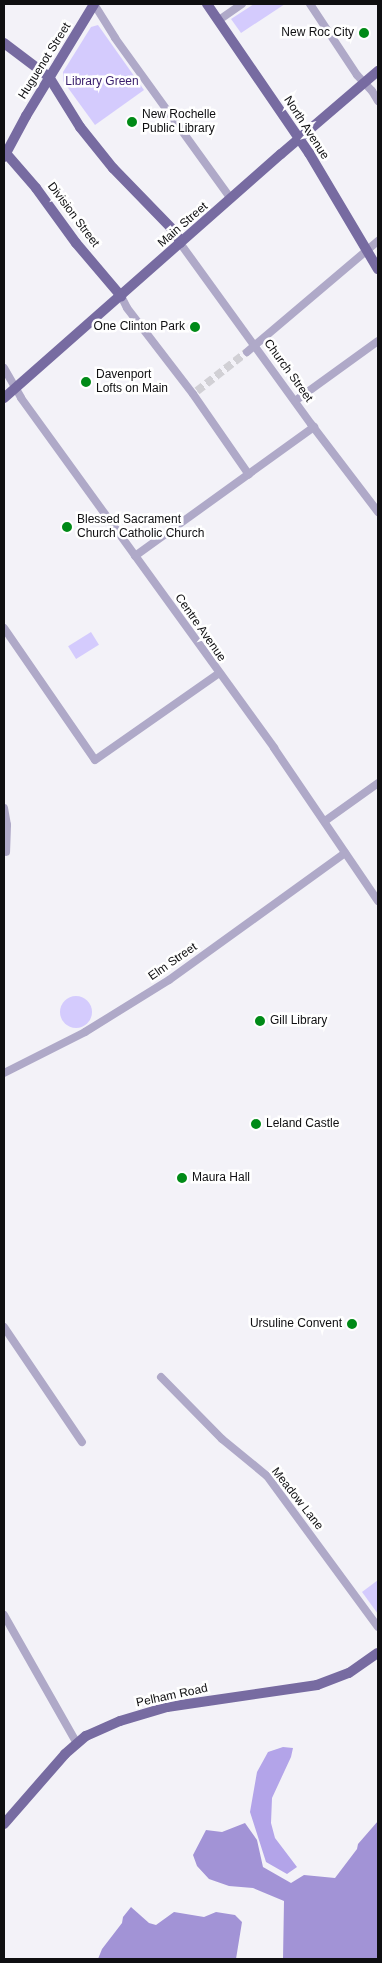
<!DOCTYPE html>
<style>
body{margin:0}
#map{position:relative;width:382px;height:1963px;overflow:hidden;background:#f3f2f8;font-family:Arial,sans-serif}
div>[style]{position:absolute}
.green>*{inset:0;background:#d4cbfd;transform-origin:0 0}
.round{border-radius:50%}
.forest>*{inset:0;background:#b3a4e9}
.water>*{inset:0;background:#a293d6}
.minor-tunnel>*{height:8px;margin-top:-4px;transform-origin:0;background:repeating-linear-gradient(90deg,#d1d0d5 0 8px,transparent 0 12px)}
.minor>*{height:8px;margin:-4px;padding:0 4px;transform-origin:4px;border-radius:4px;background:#afa9c8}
.major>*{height:10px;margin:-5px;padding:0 5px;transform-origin:5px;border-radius:5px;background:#776ba1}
.dots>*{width:14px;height:14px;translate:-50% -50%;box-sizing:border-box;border:2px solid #fff;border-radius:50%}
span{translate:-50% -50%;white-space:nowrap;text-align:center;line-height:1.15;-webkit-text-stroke:5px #fff;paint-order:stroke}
.poi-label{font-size:12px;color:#0f0f11}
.right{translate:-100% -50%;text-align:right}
.left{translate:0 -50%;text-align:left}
.street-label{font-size:12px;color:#0f0f11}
.park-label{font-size:12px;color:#391e6c}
.frame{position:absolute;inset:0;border:5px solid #0f0f11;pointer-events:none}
</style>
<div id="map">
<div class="green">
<div style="clip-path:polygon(254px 4px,285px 4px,241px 33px,231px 19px)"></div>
<div style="clip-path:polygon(98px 25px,144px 90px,95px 125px,63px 81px,63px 72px,91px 27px)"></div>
<div style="left:91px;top:632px;width:15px;height:27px;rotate:58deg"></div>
<div class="round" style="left:60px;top:996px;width:32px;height:32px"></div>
<div style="clip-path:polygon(378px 1580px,378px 1614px,362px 1592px)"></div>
</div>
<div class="forest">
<div style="clip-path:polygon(283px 1747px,293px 1748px,291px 1757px,272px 1798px,271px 1823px,275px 1838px,297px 1867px,287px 1874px,266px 1862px,250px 1812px,257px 1772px,268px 1752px)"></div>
</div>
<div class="water">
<div style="clip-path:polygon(378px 1821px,378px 1959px,283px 1959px,284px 1901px,253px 1888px,229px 1886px,209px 1879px,197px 1866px,193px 1855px,206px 1830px,222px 1832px,245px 1823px,257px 1840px,263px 1867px,291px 1883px,304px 1875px,335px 1878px,357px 1849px,358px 1844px)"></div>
<div style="clip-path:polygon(131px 1907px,149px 1923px,156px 1925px,174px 1912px,204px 1917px,216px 1912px,235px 1915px,242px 1922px,236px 1959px,98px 1959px,102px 1949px,122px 1923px,123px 1917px)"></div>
</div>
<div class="minor-tunnel">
<div style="left:197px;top:391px;width:63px;rotate:-38deg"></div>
</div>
<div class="minor">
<div style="left:94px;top:4px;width:40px;rotate:58deg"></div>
<div style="left:115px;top:38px;width:198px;rotate:54.2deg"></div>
<div style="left:310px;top:4px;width:85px;rotate:56.5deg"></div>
<div style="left:357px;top:75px;width:22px;rotate:47deg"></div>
<div style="left:372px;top:91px;width:12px;rotate:59deg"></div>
<div style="left:219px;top:20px;width:28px;rotate:-35deg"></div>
<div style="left:180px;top:243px;width:223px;rotate:54.1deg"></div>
<div style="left:311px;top:424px;width:111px;rotate:52.7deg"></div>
<div style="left:121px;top:296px;width:13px;rotate:63deg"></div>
<div style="left:127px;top:308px;width:108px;rotate:52.5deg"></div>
<div style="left:193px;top:394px;width:98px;rotate:55.3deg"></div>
<div style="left:247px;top:352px;width:172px;rotate:-40.3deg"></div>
<div style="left:4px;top:368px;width:34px;rotate:60deg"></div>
<div style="left:21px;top:398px;width:432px;rotate:54.1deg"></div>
<div style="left:274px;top:748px;width:185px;rotate:55.8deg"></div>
<div style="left:295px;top:401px;width:102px;rotate:-35.9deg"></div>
<div style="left:135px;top:556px;width:221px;rotate:-35.8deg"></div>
<div style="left:4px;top:628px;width:160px;rotate:55.4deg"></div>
<div style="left:95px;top:760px;width:150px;rotate:-35deg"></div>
<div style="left:4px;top:808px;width:17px;rotate:80deg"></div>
<div style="left:7px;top:825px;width:27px;rotate:92deg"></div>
<div style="left:325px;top:821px;width:65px;rotate:-35.6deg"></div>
<div style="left:4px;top:1073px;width:91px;rotate:-26.8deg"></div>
<div style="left:85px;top:1032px;width:99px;rotate:-31.8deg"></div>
<div style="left:169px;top:980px;width:217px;rotate:-35.8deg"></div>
<div style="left:4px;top:1327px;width:139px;rotate:55.9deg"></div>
<div style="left:161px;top:1377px;width:87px;rotate:45.5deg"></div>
<div style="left:222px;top:1439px;width:58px;rotate:39.4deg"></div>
<div style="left:267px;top:1476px;width:187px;rotate:53.7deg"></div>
<div style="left:4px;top:1615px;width:146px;rotate:60.4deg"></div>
</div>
<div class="major">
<div style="left:207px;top:4px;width:181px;rotate:55.6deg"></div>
<div style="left:309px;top:153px;width:135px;rotate:59.3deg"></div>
<div style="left:4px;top:43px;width:56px;rotate:37.1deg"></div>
<div style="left:49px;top:77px;width:59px;rotate:58.2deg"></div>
<div style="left:80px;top:127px;width:53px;rotate:51.2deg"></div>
<div style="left:113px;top:168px;width:91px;rotate:45.9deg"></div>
<div style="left:176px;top:233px;width:11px;rotate:68deg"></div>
<div style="left:4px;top:151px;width:49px;rotate:49.1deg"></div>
<div style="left:36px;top:188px;width:68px;rotate:54deg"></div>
<div style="left:76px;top:243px;width:70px;rotate:49.7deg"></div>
<div style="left:4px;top:157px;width:47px;rotate:-61.8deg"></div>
<div style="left:26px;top:116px;width:131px;rotate:-58.7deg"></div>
<div style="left:4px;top:398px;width:369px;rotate:-41.4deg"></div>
<div style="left:281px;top:154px;width:128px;rotate:-40.6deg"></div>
<div style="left:4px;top:1824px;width:93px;rotate:-48.9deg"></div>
<div style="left:65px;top:1754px;width:28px;rotate:-41deg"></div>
<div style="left:86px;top:1736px;width:37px;rotate:-24deg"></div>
<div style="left:120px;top:1721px;width:49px;rotate:-16.6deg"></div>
<div style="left:167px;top:1707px;width:152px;rotate:-8.3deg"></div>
<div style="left:317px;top:1685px;width:34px;rotate:-21deg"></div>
<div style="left:349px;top:1673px;width:35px;rotate:-35deg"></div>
</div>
<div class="dots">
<div style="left:364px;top:33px;background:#008a17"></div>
<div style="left:132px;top:122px;background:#008a17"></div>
<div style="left:195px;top:327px;background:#008a17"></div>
<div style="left:86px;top:382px;background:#008a17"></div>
<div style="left:67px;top:527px;background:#008a17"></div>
<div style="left:260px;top:1021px;background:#008a17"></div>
<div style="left:256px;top:1124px;background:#008a17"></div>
<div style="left:182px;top:1178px;background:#008a17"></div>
<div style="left:352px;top:1324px;background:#008a17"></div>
</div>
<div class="poi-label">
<span class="right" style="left:354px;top:33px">New Roc City</span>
<span class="left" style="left:142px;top:122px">New Rochelle<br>Public Library</span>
<span class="right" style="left:185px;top:327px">One Clinton Park</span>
<span class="left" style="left:96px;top:382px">Davenport<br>Lofts on Main</span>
<span class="left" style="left:77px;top:527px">Blessed Sacrament<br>Church Catholic Church</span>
<span class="left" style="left:270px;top:1021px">Gill Library</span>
<span class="left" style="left:266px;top:1124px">Leland Castle</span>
<span class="left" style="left:192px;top:1178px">Maura Hall</span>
<span class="right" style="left:342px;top:1324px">Ursuline Convent</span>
</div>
<div class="street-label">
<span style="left:45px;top:61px;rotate:-58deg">Huguenot Street</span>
<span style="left:306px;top:128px;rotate:57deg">North Avenue</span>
<span style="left:73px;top:215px;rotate:53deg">Division Street</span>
<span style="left:183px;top:225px;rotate:-41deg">Main Street</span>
<span style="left:288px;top:371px;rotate:54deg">Church Street</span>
<span style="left:200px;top:628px;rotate:55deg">Centre Avenue</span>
<span style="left:173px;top:962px;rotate:-35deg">Elm Street</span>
<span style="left:297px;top:1499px;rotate:52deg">Meadow Lane</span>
<span style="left:172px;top:1696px;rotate:-12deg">Pelham Road</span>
</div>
<div class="park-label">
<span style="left:102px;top:82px">Library Green</span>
</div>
<div class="frame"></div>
</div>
